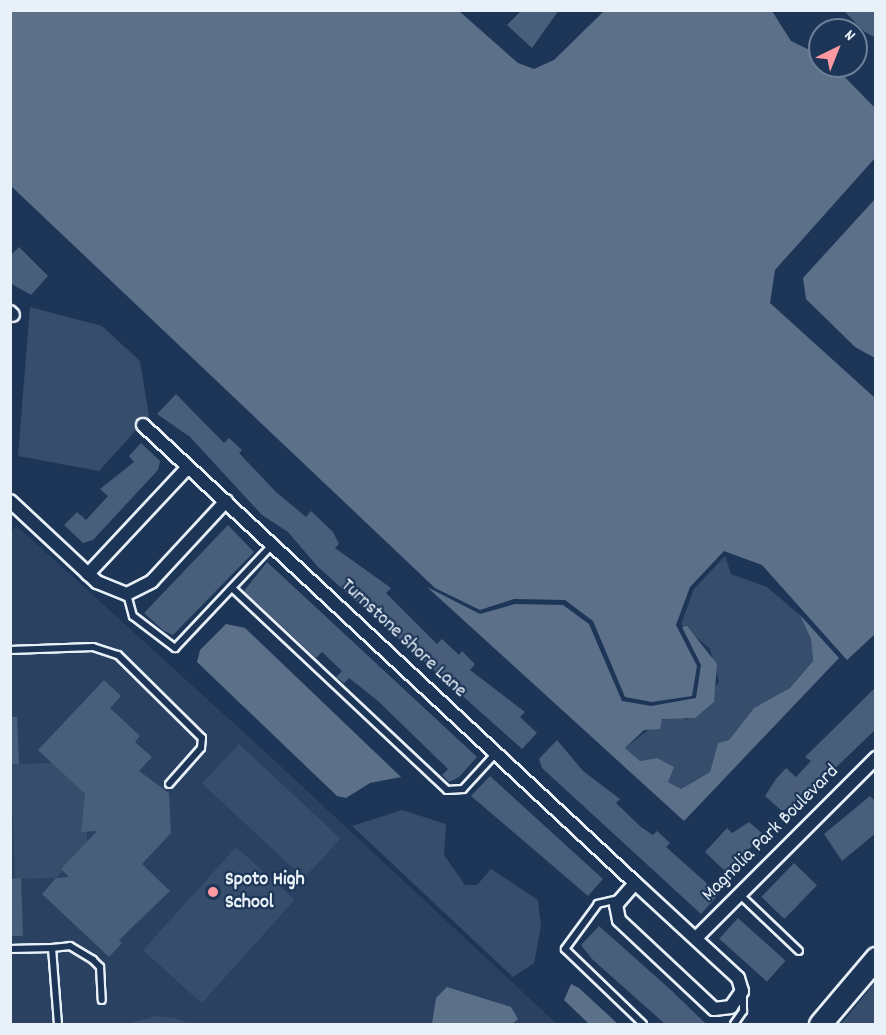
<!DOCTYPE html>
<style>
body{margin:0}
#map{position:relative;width:886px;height:1035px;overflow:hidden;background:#1d3557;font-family:Dekko,sans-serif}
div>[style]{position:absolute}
.built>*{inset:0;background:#2a4162}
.green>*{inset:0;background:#374d6c;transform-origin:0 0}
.water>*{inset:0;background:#5d7089}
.building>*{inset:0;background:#495e7a;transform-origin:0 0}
.roads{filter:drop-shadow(2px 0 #e8f1f8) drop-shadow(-2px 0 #e8f1f8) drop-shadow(0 2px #e8f1f8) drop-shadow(0 -2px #e8f1f8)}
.service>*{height:6px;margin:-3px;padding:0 3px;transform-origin:3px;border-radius:3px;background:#1d3557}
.minor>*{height:12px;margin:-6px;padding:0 6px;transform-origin:6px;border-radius:6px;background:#1d3557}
.motorway>*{height:21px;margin:-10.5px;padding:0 10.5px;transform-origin:10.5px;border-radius:10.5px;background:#1d3557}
.dots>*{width:16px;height:16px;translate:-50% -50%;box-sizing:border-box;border:3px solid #1d3557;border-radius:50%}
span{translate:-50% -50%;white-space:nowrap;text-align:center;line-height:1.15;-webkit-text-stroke:4.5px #1d3557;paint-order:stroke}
.street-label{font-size:20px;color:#e8f1f8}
.poi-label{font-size:20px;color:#e8f1f8;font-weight:700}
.left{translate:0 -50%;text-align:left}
.frame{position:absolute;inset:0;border:12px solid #e8f1f8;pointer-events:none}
.north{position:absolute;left:808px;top:18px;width:60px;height:60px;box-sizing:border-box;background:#1d3557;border:2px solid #6e8097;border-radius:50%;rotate:43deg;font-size:16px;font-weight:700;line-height:24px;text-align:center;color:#e8f1f8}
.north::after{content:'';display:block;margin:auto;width:21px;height:27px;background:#ff9aa2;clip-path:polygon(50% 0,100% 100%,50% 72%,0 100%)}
</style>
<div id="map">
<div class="built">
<div style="clip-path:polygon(17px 526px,273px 759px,557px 1024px,11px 1024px,10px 533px)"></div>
</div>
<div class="green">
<div style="clip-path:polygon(30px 307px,102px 326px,140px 361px,149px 416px,99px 471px,18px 456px)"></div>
<div style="clip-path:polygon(725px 556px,731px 574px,767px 587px,800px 615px,811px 639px,813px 661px,790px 688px,754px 708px,729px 740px,718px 743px,710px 772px,681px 789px,668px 782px,657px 758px,640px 761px,625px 748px,661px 720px,678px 715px,687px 720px,719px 682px,710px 649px,681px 624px,694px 589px)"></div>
<div style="left:239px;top:744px;width:139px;height:54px;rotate:43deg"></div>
<div style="clip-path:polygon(53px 763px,85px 794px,81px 831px,87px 831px,87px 845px,56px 878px,15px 879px,11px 764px)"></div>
<div style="clip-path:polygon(402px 810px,446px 824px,444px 855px,465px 885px,477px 885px,491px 869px,538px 900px,541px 926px,534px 963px,513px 977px,352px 826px)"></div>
<div style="left:236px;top:847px;width:79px;height:139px;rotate:42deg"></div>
<div style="clip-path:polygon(875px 982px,875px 1024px,840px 1024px,846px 1018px)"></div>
<div style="clip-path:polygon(156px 1016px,175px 1018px,189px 1024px,127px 1024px)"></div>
</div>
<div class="water">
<div style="clip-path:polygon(10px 11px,459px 11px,518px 63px,534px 69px,554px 60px,604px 11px,772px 11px,791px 41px,820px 55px,820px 66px,834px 66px,875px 108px,875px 158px,775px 270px,770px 303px,875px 398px,875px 634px,847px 660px,762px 565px,724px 551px,690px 587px,676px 625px,697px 666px,692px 696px,652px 702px,625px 697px,593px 621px,565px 600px,514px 599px,480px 610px,435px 588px,11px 186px)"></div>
<div style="clip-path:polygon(875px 199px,876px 357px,875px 358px,855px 347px,806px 299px,803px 278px)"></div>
<div style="clip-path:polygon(427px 587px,480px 614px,515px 604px,563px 605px,589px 624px,622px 701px,651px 706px,696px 698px,701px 665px,682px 627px,687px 626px,717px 664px,714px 702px,695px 718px,662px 719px,660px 729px,644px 730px,625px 748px,640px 761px,657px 758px,674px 767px,668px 782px,681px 789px,710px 772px,718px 743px,729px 740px,754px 708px,790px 688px,813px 661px,811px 639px,800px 615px,839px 658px,684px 821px)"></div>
<div style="clip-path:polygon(226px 624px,245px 628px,401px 777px,370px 783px,346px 798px,337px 796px,197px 662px,200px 650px)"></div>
<div style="clip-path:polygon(571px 984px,579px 988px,618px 1024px,589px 1024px,564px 1000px)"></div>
<div style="clip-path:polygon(447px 987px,511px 1007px,518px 1019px,512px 1024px,432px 1024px,436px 998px)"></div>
</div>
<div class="building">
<div style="clip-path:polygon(522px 10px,559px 10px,532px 48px,507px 25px)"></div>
<div style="clip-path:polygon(843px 10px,876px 10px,876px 38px,865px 32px)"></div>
<div style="clip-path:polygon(19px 247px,48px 276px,31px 295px,10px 283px,10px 256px)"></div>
<div style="clip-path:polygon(176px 394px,224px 443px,229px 438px,242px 450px,239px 453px,276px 492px,306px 517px,311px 511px,333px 532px,339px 544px,335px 548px,391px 588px,386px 593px,437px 644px,442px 639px,459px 655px,462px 651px,475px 664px,470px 670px,525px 712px,520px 717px,537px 733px,522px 749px,318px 567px,288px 532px,262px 515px,190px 437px,157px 414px)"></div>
<div style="clip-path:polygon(141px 443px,160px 461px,158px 470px,93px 540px,83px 543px,64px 525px,77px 512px,86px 520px,108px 496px,100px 489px,134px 462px,129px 456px)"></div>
<div style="clip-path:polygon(228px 525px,254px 552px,173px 635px,164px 631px,144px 613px)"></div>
<div style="clip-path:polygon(267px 562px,477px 757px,459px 777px,449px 782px,442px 775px,448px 769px,378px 701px,349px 678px,344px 683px,336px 677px,342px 671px,322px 652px,316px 658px,244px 591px)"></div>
<div style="clip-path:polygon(104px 680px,121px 696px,110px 708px,140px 736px,135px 742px,152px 757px,139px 771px,169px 793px,171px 833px,142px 864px,170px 891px,119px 940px,122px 943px,109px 957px,42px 894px,56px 878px,69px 877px,61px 869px,97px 831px,81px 832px,85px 794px,38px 750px)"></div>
<div style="clip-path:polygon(876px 687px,876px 729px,800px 802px,782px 811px,765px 796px,776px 779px,786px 768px,796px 777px,811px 761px,805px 757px)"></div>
<div style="clip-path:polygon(10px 717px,17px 717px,19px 764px,10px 764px)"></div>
<div style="clip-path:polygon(557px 740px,583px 771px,620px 799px,616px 803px,641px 827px,653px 835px,657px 831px,670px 843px,666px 847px,719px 894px,701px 914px,542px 768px,539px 759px)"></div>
<div style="clip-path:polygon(490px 776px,603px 879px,588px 896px,471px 796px)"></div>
<div style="clip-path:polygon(870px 796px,876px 802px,876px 833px,842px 861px,824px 834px)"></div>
<div style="clip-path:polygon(749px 822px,764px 835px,725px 871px,705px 852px,727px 828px,732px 833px)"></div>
<div style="left:794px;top:863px;width:32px;height:47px;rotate:44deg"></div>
<div style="clip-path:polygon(21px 878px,23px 936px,10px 936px,10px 879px)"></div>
<div style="left:738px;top:918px;width:64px;height:28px;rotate:42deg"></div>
<div style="clip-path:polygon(599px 926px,671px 990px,706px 1024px,665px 1024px,592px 959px,581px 945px)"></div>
</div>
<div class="roads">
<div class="service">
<div style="left:232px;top:588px;width:295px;rotate:43.2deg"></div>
<div style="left:447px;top:790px;width:16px;rotate:-4deg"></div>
<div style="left:463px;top:789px;width:49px;rotate:-47.5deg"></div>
<div style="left:127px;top:594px;width:23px;rotate:75deg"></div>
<div style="left:133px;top:616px;width:53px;rotate:37.3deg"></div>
<div style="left:175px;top:648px;width:141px;rotate:-46.7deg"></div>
<div style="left:10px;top:650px;width:83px;rotate:-2.1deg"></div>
<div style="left:93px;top:647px;width:26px;rotate:18deg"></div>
<div style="left:118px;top:655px;width:118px;rotate:44.7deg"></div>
<div style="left:202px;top:738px;width:10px;rotate:96deg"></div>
<div style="left:201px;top:748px;width:48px;rotate:131.6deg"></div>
<div style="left:738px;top:893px;width:84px;rotate:43.6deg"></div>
<div style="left:619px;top:899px;width:22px;rotate:167deg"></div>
<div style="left:598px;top:904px;width:56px;rotate:126.3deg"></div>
<div style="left:565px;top:949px;width:108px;rotate:43.9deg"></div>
<div style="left:52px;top:948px;width:18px;rotate:-6deg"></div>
<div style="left:70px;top:946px;width:27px;rotate:31deg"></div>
<div style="left:93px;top:960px;width:10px;rotate:45deg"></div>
<div style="left:100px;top:967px;width:33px;rotate:87deg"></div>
<div style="left:10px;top:949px;width:42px;rotate:-1.4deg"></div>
<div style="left:52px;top:948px;width:76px;rotate:85.5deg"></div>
<div style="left:734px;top:1024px;width:16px;rotate:-55deg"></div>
<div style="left:743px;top:1011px;width:18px;rotate:-90deg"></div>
</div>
<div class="minor">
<div style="left:10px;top:312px;width:4px;rotate:45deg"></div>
<div style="left:143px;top:425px;width:672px;rotate:42.95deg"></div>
<div style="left:10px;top:501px;width:119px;rotate:43deg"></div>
<div style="left:97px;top:582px;width:32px;rotate:22deg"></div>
<div style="left:127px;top:594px;width:28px;rotate:-27deg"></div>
<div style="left:152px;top:581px;width:109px;rotate:-47.2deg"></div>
<div style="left:88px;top:574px;width:146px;rotate:-46.9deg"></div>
<div style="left:635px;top:883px;width:140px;rotate:42.7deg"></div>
<div style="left:738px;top:978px;width:14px;rotate:73deg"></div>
<div style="left:742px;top:991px;width:19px;rotate:125deg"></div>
<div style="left:731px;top:1007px;width:17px;rotate:173deg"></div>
<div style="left:714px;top:1009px;width:130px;rotate:-136.9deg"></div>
<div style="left:619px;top:920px;width:15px;rotate:-101deg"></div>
<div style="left:616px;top:905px;width:29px;rotate:-49deg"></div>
<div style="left:696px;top:938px;width:255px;rotate:-45deg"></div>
</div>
<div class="motorway">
<div style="left:820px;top:1024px;width:87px;rotate:-49.7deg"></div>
</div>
</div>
<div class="dots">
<div style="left:213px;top:892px;background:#ff9aa2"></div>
</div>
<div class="street-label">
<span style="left:403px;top:639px;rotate:43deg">Turnstone Shore Lane</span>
<span style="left:771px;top:834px;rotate:-45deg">Magnolia Park Boulevard</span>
</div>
<div class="poi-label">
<span class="left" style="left:225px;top:892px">Spoto High<br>School</span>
</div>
<div class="frame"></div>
<div class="north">N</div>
</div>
